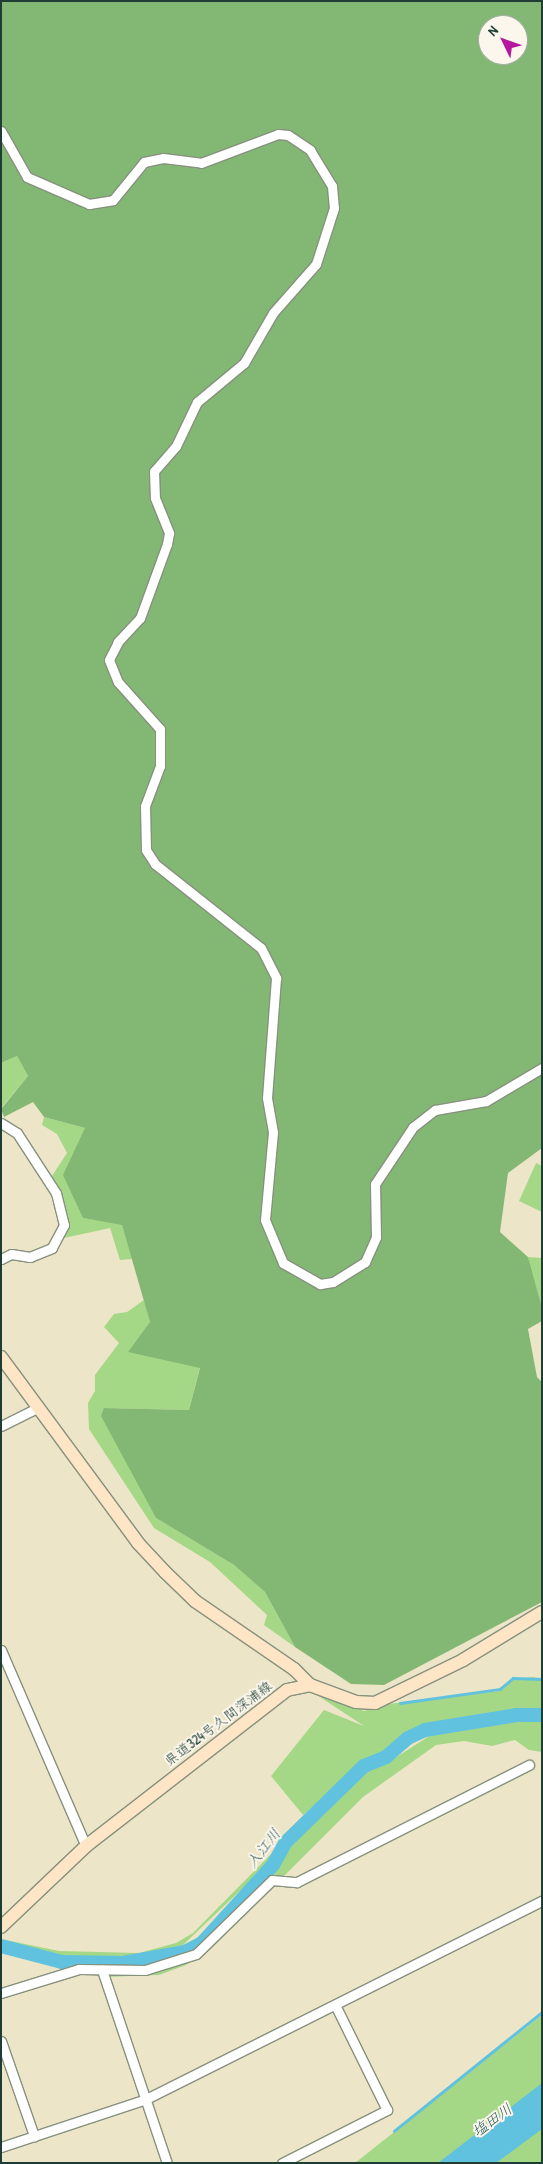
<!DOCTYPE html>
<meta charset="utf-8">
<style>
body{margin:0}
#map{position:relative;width:543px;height:2164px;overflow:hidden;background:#ede5c7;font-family:"Patrick Hand","Klee One",sans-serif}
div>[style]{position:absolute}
.green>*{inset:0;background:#a4d887}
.forest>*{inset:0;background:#83b874}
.water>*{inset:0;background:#60c2de}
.stream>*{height:2.5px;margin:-1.25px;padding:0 1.25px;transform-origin:1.25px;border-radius:1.25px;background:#60c2de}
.river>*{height:14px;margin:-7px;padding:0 7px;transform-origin:7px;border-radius:7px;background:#60c2de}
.roads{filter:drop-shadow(1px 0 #86917e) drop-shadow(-1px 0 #86917e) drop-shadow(0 1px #86917e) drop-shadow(0 -1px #86917e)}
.street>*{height:9px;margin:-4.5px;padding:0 4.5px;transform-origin:4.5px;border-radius:4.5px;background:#fff}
.secondary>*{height:12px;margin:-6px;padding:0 6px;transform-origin:6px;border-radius:6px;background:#fde5c5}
span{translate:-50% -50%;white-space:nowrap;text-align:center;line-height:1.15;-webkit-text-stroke:4px #fbf7ec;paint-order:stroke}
.street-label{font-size:14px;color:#1f3d34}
.water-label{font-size:15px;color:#2f5e5e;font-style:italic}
.frame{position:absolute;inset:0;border:2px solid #1f3d34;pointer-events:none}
.north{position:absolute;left:478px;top:15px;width:50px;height:50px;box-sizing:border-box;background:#fbf7ec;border:1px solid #a3ada2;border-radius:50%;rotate:312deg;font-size:14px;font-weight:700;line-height:20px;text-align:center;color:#1f3d34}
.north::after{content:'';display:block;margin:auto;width:18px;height:22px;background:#b5179e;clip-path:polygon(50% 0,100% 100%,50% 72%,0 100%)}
</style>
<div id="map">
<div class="green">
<div style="clip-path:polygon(17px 1056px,28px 1076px,1px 1108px,1px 1118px,1px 1063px)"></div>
<div style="clip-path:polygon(44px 1117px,85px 1128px,83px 1218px,122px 1224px,132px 1259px,120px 1260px,110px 1228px,64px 1238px,68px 1219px,52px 1176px,67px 1153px,57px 1134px,42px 1125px)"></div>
<div style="clip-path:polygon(536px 1163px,542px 1166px,542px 1212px,519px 1201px)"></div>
<div style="clip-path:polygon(528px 1257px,542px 1258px,542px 1305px,538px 1306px)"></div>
<div style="clip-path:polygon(144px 1300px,150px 1322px,200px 1367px,189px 1410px,104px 1408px,156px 1518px,234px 1565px,265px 1592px,295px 1647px,264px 1625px,267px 1615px,210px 1562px,154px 1528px,89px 1429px,88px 1403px,95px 1391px,95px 1375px,119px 1343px,104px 1327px,114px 1314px,127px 1312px)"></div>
<div style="clip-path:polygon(534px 1677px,542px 1681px,542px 1711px,530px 1708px,418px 1727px,394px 1747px,366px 1760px,303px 1815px,271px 1776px,324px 1710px,364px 1726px,314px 1693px,364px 1711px,388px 1704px,499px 1691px,515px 1679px)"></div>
<div style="clip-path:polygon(524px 1718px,542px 1721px,542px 1752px,529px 1750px,515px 1740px,492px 1746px,464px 1741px,436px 1745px,363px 1797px,210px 1950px,186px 1965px,159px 1975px,103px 1977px,79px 1972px,141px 1966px,185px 1955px,203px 1944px,283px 1861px,290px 1842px,372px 1765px,387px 1763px,434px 1733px)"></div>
<div style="clip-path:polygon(271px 1854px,268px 1864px,183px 1945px,141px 1956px,64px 1957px,15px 1949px,1px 1939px,59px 1951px,139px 1953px,176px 1943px,193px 1933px)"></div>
<div style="clip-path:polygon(542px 2015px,542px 2092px,450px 2163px,355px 2163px)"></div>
<div style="clip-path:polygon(542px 2110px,542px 2163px,470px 2163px)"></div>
</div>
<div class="forest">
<div style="clip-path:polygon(evenodd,1px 1px,542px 1px,542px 1148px,508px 1173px,500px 1232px,528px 1257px,542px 1308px,542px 1321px,528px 1329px,537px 1377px,542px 1382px,542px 1602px,384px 1685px,351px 1684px,295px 1647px,265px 1592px,234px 1565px,156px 1518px,101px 1416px,104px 1408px,189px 1410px,200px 1368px,128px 1352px,150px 1322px,122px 1225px,83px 1218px,63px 1175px,85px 1128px,44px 1117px,33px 1102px,4px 1117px,1px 1109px,28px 1076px,17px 1056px,1px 1063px,1px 1px,488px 25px,518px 25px,518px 55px,488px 55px,488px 25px)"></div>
</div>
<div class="water">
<div style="clip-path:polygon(542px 2083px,542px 2129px,496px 2163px,438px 2163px)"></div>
</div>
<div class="stream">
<div style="left:400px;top:1703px;width:101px;rotate:-8deg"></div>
<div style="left:500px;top:1689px;width:17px;rotate:-40deg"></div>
<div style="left:513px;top:1678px;width:29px;rotate:2deg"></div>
<div style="left:394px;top:2131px;width:190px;rotate:-38.8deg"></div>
</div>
<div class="river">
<div style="left:1px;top:1946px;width:63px;rotate:14.7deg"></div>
<div style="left:62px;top:1962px;width:61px;rotate:0.9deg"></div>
<div style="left:123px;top:1963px;width:63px;rotate:-10.1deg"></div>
<div style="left:185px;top:1952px;width:19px;rotate:-28deg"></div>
<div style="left:202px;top:1943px;width:105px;rotate:-47.7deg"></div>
<div style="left:273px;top:1865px;width:26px;rotate:-61deg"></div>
<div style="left:286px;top:1842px;width:109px;rotate:-44.3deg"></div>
<div style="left:364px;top:1766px;width:24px;rotate:-22deg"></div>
<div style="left:386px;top:1757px;width:29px;rotate:-41deg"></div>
<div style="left:408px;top:1738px;width:19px;rotate:-25deg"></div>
<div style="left:425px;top:1730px;width:93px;rotate:-9.3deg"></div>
<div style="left:517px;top:1715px;width:25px"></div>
</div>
<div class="roads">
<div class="street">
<div style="left:1px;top:131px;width:53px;rotate:60.5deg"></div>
<div style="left:27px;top:177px;width:68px;rotate:23.5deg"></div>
<div style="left:89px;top:204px;width:24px;rotate:-9deg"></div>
<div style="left:113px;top:200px;width:49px;rotate:-50.8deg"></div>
<div style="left:144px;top:162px;width:19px;rotate:-12deg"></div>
<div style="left:163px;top:158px;width:38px;rotate:7deg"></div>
<div style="left:201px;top:163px;width:82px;rotate:-20.6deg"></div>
<div style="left:278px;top:134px;width:10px;rotate:6deg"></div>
<div style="left:288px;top:135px;width:27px;rotate:34deg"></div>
<div style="left:310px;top:150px;width:42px;rotate:58.6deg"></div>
<div style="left:332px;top:186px;width:22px;rotate:85deg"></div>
<div style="left:334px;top:208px;width:59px;rotate:107.8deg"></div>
<div style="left:316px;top:264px;width:65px;rotate:131.3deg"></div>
<div style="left:273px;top:313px;width:58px;rotate:120.1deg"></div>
<div style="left:244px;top:363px;width:61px;rotate:140.3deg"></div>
<div style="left:197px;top:402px;width:49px;rotate:115.5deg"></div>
<div style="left:176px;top:446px;width:33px;rotate:131deg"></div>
<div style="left:154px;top:471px;width:27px;rotate:88deg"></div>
<div style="left:155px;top:498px;width:38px;rotate:68deg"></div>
<div style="left:169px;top:533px;width:11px;rotate:100deg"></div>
<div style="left:167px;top:544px;width:79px;rotate:110deg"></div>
<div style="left:140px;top:618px;width:33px;rotate:133deg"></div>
<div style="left:118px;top:642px;width:20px;rotate:117deg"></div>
<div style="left:109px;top:660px;width:24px;rotate:68deg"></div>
<div style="left:118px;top:682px;width:63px;rotate:48.2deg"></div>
<div style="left:160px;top:729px;width:37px;rotate:90deg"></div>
<div style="left:160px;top:766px;width:43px;rotate:110.6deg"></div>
<div style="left:145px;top:806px;width:44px;rotate:88.7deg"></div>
<div style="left:146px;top:850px;width:17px;rotate:57deg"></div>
<div style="left:155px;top:864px;width:135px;rotate:38.4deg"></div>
<div style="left:261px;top:948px;width:34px;rotate:63deg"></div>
<div style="left:276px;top:978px;width:120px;rotate:94.3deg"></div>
<div style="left:267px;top:1098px;width:35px;rotate:80deg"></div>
<div style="left:273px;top:1132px;width:88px;rotate:95.2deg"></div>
<div style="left:265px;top:1220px;width:47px;rotate:67.3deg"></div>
<div style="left:283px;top:1263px;width:43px;rotate:29.6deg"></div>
<div style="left:320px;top:1284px;width:13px;rotate:-9deg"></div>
<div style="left:333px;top:1282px;width:38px;rotate:-32deg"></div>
<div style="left:365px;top:1262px;width:27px;rotate:-66deg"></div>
<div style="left:376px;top:1237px;width:53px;rotate:-91.1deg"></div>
<div style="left:375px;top:1184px;width:69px;rotate:-56.3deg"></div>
<div style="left:413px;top:1127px;width:28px;rotate:-38deg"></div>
<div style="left:435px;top:1110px;width:52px;rotate:-10deg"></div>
<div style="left:486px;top:1101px;width:65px;rotate:-30.5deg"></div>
<div style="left:1px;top:1123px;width:19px;rotate:32deg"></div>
<div style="left:17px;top:1133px;width:72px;rotate:57deg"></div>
<div style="left:56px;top:1193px;width:33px;rotate:76deg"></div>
<div style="left:64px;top:1225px;width:26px;rotate:118deg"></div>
<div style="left:52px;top:1248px;width:24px;rotate:158deg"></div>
<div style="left:30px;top:1257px;width:19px;rotate:-171deg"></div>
<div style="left:11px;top:1254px;width:11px;rotate:153deg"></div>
<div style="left:1px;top:1426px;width:42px;rotate:-26.6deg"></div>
<div style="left:1px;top:1650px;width:214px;rotate:66.6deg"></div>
<div style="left:102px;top:1970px;width:204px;rotate:71.4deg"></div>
<div style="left:1px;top:1993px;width:82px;rotate:-17.1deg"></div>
<div style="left:79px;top:1969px;width:66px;rotate:0.9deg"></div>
<div style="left:145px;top:1970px;width:53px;rotate:-17.4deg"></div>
<div style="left:196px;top:1954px;width:106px;rotate:-44.2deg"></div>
<div style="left:272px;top:1880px;width:25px;rotate:5deg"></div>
<div style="left:297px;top:1882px;width:260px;rotate:-26.8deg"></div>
<div style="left:1px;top:2041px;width:101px;rotate:70.8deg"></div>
<div style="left:1px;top:2147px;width:153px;rotate:-18.3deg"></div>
<div style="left:146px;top:2099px;width:443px;rotate:-26.6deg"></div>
<div style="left:282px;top:2163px;width:118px;rotate:-26.8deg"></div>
<div style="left:387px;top:2110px;width:117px;rotate:-116.3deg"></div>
</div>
<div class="secondary">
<div style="left:1px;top:1357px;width:231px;rotate:53.6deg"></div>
<div style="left:138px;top:1543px;width:40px;rotate:47deg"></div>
<div style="left:165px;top:1572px;width:42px;rotate:44deg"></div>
<div style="left:195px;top:1601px;width:120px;rotate:34.5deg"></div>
<div style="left:294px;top:1669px;width:23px;rotate:45deg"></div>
<div style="left:1px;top:1927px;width:117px;rotate:-43.6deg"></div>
<div style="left:86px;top:1846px;width:254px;rotate:-37.8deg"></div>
<div style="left:287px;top:1690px;width:24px;rotate:-12deg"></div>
<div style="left:310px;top:1685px;width:49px;rotate:20.3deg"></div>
<div style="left:356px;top:1702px;width:19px;rotate:3deg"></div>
<div style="left:375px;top:1703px;width:98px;rotate:-26deg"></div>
<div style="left:463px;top:1660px;width:92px;rotate:-31.3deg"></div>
</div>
</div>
<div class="street-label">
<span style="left:218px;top:1723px;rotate:-37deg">県道324号久間深浦線</span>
</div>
<div class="water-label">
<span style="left:263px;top:1848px;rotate:-52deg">入江川</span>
<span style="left:492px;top:2120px;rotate:-36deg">塩田川</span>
</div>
<div class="frame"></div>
<div class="north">N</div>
</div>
